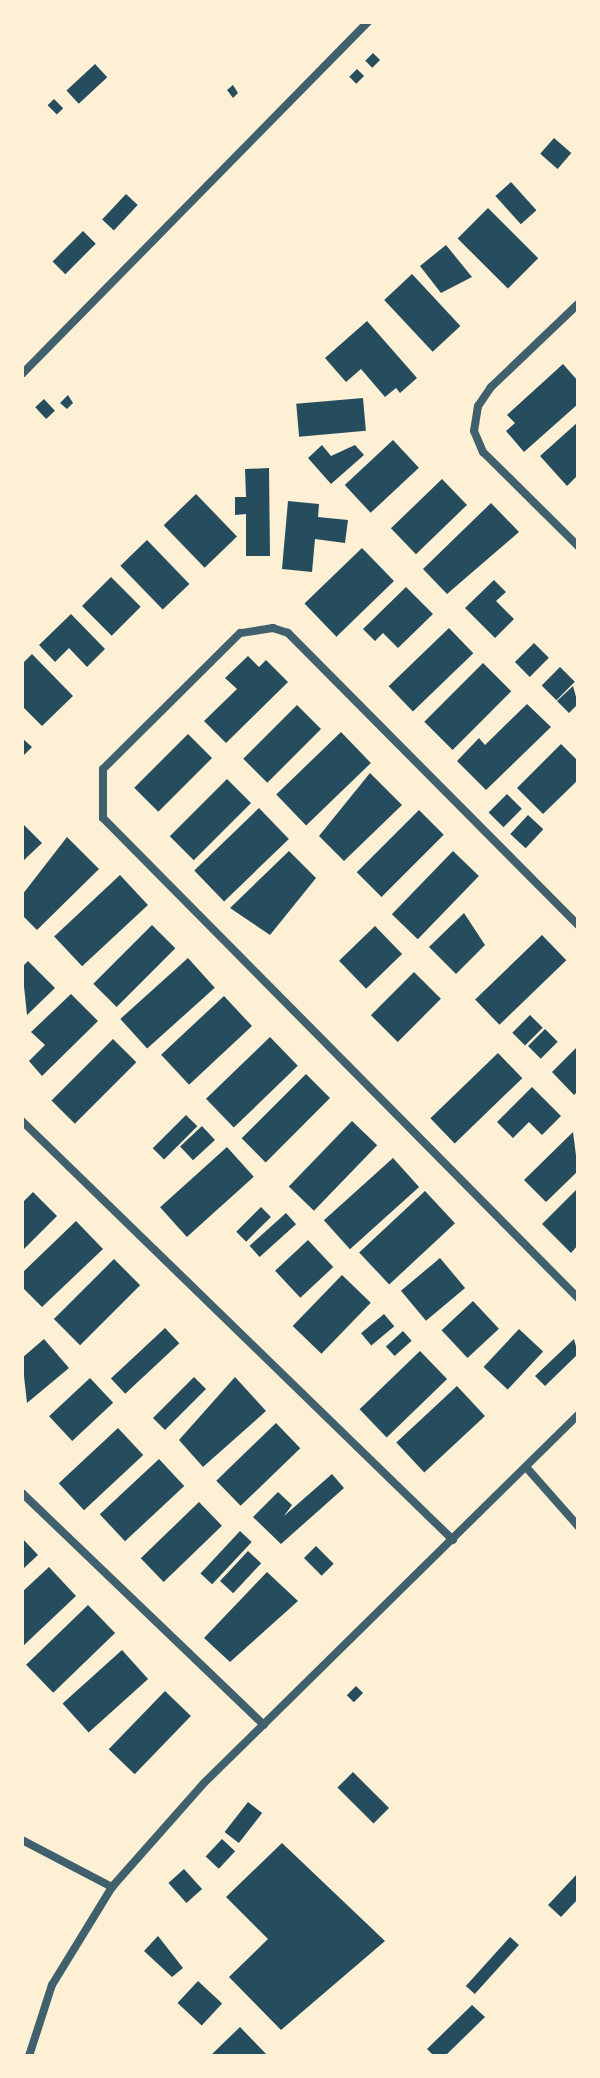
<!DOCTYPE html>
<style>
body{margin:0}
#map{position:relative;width:600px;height:2078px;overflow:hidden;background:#fdf0d5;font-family:"Varela Round",sans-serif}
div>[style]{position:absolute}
.building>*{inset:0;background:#264d5e;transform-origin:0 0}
.minor>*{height:8px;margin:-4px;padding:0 4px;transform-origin:4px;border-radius:4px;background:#3f606c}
span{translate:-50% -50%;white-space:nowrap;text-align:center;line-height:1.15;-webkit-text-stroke:8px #fdf0d5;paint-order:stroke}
.frame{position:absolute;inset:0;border:24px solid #fdf0d5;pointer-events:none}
</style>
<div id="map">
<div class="building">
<div style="left:373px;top:53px;width:10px;height:11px;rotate:45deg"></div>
<div style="left:95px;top:64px;width:18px;height:39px;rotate:47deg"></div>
<div style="left:357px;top:69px;width:10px;height:11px;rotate:45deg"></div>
<div style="clip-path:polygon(233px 85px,238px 93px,233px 98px,227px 90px)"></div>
<div style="left:54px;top:99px;width:13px;height:9px;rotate:45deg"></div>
<div style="left:554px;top:138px;width:23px;height:21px;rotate:41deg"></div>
<div style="left:511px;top:182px;width:38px;height:21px;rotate:48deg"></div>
<div style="left:126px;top:194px;width:16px;height:35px;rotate:43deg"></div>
<div style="left:488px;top:208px;width:71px;height:43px;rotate:45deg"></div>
<div style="left:83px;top:231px;width:18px;height:43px;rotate:45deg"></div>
<div style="clip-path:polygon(446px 245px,472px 277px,441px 293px,420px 266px)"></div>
<div style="left:412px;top:274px;width:71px;height:38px;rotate:47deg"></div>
<div style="clip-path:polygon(367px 321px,417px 378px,400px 393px,396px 388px,385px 397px,361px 369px,346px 382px,325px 358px)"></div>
<div style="clip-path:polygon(563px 364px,578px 381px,578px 404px,524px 452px,506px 431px,515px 423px,507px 415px)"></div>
<div style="clip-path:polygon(68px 395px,73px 403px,67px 409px,60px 403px)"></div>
<div style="left:363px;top:398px;width:33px;height:67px;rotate:85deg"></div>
<div style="left:44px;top:399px;width:16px;height:12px;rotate:47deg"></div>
<div style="clip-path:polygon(578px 422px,578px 475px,567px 486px,540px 456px)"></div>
<div style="left:393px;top:440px;width:38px;height:66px;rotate:47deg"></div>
<div style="clip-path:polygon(322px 445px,331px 456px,355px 445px,364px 455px,331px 484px,308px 458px)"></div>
<div style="clip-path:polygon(269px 468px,270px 556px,246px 556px,246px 514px,235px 515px,235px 497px,246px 497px,245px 469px)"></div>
<div style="left:442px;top:479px;width:36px;height:71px;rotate:46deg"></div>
<div style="left:196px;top:494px;width:59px;height:45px;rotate:46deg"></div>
<div style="clip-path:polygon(288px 501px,319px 504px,318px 517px,348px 520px,345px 543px,315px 539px,312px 572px,282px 569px)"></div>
<div style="clip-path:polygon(491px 503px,519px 532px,447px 594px,423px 569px)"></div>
<div style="left:147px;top:540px;width:61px;height:37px;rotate:46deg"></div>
<div style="left:362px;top:548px;width:46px;height:80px;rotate:46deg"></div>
<div style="left:111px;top:577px;width:42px;height:41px;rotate:45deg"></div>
<div style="clip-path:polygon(494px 580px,506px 592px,496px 601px,514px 619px,495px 638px,465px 608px)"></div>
<div style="clip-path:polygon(406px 587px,433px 614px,398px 648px,383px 633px,375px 641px,363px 629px)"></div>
<div style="clip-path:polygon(71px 614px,105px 649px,87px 667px,69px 648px,55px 662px,39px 645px)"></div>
<div style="left:449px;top:628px;width:35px;height:84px;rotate:46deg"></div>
<div style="left:534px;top:643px;width:21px;height:27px;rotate:45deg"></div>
<div style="clip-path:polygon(32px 654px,73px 696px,42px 726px,22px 706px,22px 664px)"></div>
<div style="clip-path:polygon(248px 656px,259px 667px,266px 660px,288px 682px,226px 743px,204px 721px,237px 689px,225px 678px)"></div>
<div style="left:483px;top:663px;width:40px;height:83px;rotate:45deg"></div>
<div style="left:560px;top:667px;width:21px;height:26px;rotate:45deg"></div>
<div style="clip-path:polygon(573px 686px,578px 704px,569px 713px,557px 701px)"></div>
<div style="clip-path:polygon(527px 704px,551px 727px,486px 790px,457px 761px,479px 738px,485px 745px)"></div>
<div style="left:297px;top:705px;width:34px;height:76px;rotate:45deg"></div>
<div style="left:341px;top:732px;width:43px;height:90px;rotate:46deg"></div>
<div style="left:188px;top:734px;width:34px;height:76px;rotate:45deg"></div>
<div style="clip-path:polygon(22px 738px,32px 747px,22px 757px)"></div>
<div style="clip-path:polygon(561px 744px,578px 761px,578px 780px,543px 814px,517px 788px)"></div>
<div style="clip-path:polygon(370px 773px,402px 805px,344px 861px,319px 836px)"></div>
<div style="left:227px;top:779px;width:34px;height:81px;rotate:45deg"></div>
<div style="left:507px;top:794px;width:21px;height:26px;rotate:45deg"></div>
<div style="left:259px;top:808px;width:43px;height:90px;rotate:46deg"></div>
<div style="left:419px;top:810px;width:35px;height:88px;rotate:45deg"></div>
<div style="left:528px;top:815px;width:21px;height:26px;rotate:43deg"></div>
<div style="clip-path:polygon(22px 823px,42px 843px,22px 862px)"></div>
<div style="clip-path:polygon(67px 837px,99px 869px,37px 930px,22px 915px,22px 895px)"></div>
<div style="clip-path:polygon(289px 851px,316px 878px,270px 935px,230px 908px)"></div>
<div style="left:453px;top:851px;width:36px;height:88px;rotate:44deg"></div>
<div style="left:120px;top:875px;width:41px;height:90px;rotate:47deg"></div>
<div style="clip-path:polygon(464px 913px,485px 945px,456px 974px,429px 947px)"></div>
<div style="left:152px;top:925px;width:33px;height:83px;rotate:45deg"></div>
<div style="left:375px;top:926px;width:39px;height:50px;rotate:46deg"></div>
<div style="left:542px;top:935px;width:35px;height:93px;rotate:46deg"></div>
<div style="left:188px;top:958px;width:40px;height:91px;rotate:48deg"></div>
<div style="clip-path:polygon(28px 961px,55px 988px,27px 1015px,22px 967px)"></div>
<div style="left:414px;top:972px;width:38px;height:61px;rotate:45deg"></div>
<div style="clip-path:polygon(71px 994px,98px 1021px,42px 1076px,29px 1061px,45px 1045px,31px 1032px)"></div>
<div style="left:224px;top:996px;width:41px;height:86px;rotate:47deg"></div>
<div style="left:530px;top:1015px;width:18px;height:25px;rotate:45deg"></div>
<div style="left:545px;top:1029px;width:18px;height:24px;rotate:45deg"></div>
<div style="left:270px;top:1037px;width:40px;height:89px;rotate:46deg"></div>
<div style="left:113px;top:1039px;width:33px;height:87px;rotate:45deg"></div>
<div style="clip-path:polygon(578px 1046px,578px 1091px,574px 1095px,552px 1072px)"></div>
<div style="left:498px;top:1053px;width:35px;height:94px;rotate:46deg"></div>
<div style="left:306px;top:1074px;width:34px;height:91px;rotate:45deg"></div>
<div style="clip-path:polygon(532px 1087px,561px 1116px,542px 1135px,529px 1122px,513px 1138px,497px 1122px)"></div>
<div style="left:186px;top:1115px;width:16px;height:47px;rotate:45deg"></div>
<div style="left:352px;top:1121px;width:35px;height:91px;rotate:44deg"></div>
<div style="left:202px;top:1126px;width:19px;height:30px;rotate:47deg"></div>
<div style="clip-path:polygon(573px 1132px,578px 1171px,546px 1202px,524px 1180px)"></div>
<div style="left:227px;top:1147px;width:40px;height:90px;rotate:48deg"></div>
<div style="left:393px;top:1158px;width:39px;height:93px;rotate:48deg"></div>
<div style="clip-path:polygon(578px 1188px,578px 1245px,571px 1253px,542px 1224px)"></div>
<div style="left:425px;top:1191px;width:44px;height:90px;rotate:47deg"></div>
<div style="clip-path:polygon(33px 1192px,57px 1216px,22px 1251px,22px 1203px)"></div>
<div style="left:261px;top:1207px;width:14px;height:35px;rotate:45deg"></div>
<div style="left:286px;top:1213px;width:15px;height:49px;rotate:48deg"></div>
<div style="clip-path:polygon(76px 1221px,103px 1249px,42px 1307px,22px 1287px,22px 1273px)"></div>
<div style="left:308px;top:1240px;width:37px;height:45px;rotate:47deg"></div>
<div style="left:440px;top:1258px;width:39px;height:51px;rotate:50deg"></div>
<div style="left:114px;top:1259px;width:37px;height:85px;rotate:45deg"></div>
<div style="left:342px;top:1275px;width:40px;height:71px;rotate:44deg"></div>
<div style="left:473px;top:1301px;width:38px;height:43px;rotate:47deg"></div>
<div style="left:384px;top:1314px;width:16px;height:30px;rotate:50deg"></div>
<div style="left:165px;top:1328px;width:21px;height:74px;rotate:47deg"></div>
<div style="left:519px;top:1329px;width:33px;height:52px;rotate:43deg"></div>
<div style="left:403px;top:1331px;width:13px;height:23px;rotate:48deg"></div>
<div style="clip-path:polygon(44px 1339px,69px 1368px,27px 1403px,22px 1358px)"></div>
<div style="clip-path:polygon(574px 1339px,578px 1354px,545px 1386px,535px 1376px)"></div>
<div style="left:420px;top:1351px;width:39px;height:84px;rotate:46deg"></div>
<div style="left:194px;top:1377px;width:17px;height:58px;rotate:45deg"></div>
<div style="clip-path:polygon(235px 1377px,266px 1411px,203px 1467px,179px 1440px)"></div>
<div style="left:90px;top:1378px;width:34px;height:56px;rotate:47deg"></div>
<div style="left:457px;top:1386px;width:41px;height:83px;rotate:47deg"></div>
<div style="left:276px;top:1423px;width:35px;height:83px;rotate:46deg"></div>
<div style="left:118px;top:1428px;width:37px;height:81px;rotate:47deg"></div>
<div style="left:159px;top:1459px;width:37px;height:81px;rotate:47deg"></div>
<div style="clip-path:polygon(332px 1474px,344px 1488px,281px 1544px,253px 1517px,278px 1492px,292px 1505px,284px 1516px)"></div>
<div style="left:199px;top:1502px;width:33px;height:81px;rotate:46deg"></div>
<div style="left:240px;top:1531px;width:16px;height:58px;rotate:43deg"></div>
<div style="clip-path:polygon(22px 1538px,38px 1555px,22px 1570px)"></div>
<div style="left:316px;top:1546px;width:25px;height:17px;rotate:45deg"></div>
<div style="left:248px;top:1551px;width:18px;height:41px;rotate:43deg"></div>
<div style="clip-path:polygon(49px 1567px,76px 1596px,22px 1647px,22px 1592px)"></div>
<div style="clip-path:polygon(267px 1572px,298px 1601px,230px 1662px,204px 1638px)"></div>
<div style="left:88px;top:1605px;width:39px;height:86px;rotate:46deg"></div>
<div style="left:122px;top:1650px;width:39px;height:80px;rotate:48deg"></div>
<div style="left:356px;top:1686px;width:10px;height:13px;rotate:45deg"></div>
<div style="left:165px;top:1691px;width:36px;height:81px;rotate:44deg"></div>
<div style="left:353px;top:1772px;width:51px;height:22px;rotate:45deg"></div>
<div style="left:248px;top:1802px;width:18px;height:38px;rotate:38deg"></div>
<div style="left:222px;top:1839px;width:18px;height:24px;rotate:43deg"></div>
<div style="clip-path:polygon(282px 1843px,385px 1941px,281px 2030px,229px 1977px,268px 1939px,226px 1897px)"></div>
<div style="left:184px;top:1869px;width:27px;height:21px;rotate:48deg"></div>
<div style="clip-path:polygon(578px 1873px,578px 1899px,561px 1917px,548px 1905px)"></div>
<div style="clip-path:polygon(158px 1936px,183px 1968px,172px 1977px,144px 1951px)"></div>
<div style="left:510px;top:1937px;width:12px;height:66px;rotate:42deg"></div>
<div style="left:198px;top:1981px;width:33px;height:30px;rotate:43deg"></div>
<div style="clip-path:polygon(472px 2005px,485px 2017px,445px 2056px,434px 2056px,427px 2049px)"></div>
<div style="clip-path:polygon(240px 2027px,268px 2056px,210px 2056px)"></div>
</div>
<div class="minor">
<div style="left:578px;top:304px;width:120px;rotate:136.3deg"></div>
<div style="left:491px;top:387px;width:23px;rotate:124deg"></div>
<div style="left:478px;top:406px;width:25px;rotate:99deg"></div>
<div style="left:474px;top:431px;width:23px;rotate:67deg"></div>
<div style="left:483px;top:452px;width:134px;rotate:44.7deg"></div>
<div style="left:22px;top:374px;width:494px;rotate:-45.5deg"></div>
<div style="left:578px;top:925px;width:412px;rotate:-134.8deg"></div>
<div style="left:288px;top:633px;width:16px;rotate:-162deg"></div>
<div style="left:273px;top:628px;width:33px;rotate:171deg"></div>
<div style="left:240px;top:633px;width:193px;rotate:135.2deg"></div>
<div style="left:103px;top:769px;width:49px;rotate:90deg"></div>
<div style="left:103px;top:818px;width:675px;rotate:45.3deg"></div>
<div style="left:22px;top:1121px;width:601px;rotate:44.19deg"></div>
<div style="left:526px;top:1467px;width:79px;rotate:48.6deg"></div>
<div style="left:22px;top:1493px;width:335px;rotate:43.8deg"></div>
<div style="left:22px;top:1840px;width:102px;rotate:27.6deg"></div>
<div style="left:29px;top:2056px;width:75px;rotate:-72.1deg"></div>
<div style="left:52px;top:1985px;width:115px;rotate:-58.5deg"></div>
<div style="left:112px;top:1887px;width:139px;rotate:-48.5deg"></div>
<div style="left:204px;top:1783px;width:525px;rotate:-44.54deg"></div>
</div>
<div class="frame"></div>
</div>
